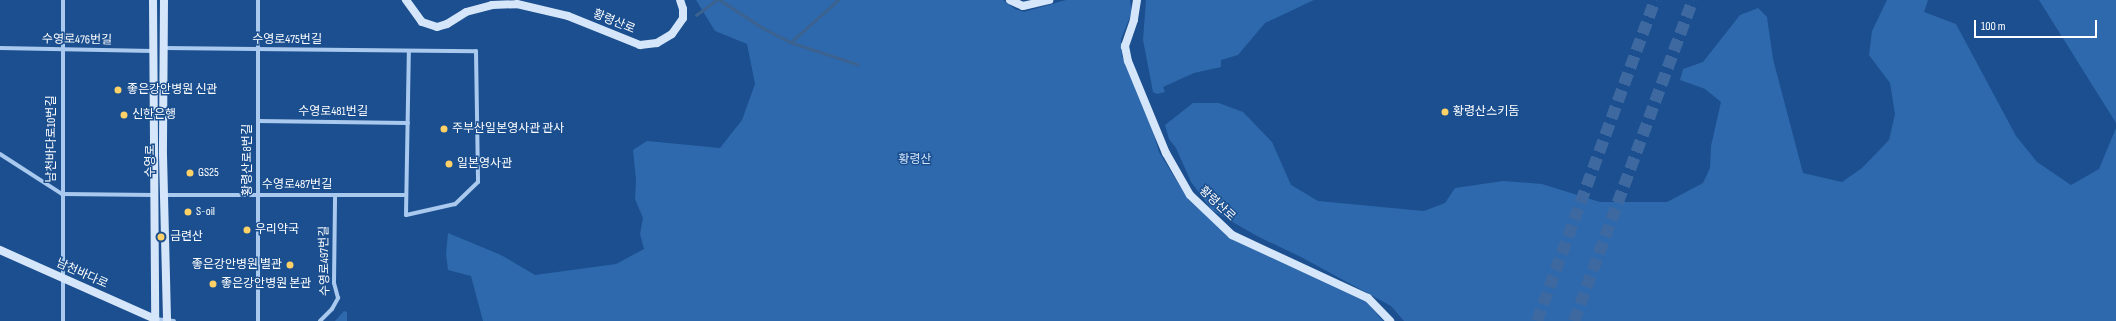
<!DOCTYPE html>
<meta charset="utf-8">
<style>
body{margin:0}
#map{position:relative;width:2116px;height:321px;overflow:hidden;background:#1b4f8f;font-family:"Sofia Sans Condensed","Noto Sans KR",sans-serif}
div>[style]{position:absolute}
.green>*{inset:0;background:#2e69ad}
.stream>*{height:2.5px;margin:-1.25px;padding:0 1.25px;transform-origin:1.25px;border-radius:1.25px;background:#3c6290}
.highway-tunnel>*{height:12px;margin-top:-6px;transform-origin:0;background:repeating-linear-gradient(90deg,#3d69a0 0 12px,transparent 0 18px)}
.street>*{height:4px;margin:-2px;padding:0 2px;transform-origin:2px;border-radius:2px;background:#a9c9ee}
.secondary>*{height:8px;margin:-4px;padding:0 4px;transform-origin:4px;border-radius:4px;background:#d6e6fa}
.dots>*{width:11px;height:11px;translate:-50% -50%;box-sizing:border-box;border:2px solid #1b4f8f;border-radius:50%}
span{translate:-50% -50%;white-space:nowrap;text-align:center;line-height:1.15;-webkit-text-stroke:3px #1b4f8f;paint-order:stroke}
.street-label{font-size:12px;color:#fff}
.poi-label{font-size:12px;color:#fff}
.left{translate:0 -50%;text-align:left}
.right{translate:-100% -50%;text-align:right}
.park-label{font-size:12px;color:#cfe3fa}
.scale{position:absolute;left:1974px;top:20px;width:123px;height:18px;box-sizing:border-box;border:2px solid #fff;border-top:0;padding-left:5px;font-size:12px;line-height:14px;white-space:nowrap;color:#fff;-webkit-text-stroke:3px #1b4f8f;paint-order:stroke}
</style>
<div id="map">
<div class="green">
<div style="clip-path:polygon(696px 0,1003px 0,1015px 9px,1024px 12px,1066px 0,1130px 0,1132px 12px,1121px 39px,1122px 56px,1153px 131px,1159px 152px,1188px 199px,1228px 235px,1365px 300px,1383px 321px,483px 321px,471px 276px,448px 270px,446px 254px,448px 233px,501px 255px,535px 275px,616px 264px,644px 249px,640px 234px,643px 218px,635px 199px,636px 180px,633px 150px,647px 141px,720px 148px,742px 120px,755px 84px,747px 44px,715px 31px)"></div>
<div style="clip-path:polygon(1146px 0,1314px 0,1265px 23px,1238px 55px,1221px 60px,1221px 67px,1194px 73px,1163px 87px,1165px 92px,1157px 94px,1153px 92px,1143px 40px)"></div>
<div style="clip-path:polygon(1887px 0,1928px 0,1924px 12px,1956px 24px,2016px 136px,2037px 162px,2071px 185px,2099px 169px,2116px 128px,2116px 321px,1404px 321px,1391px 306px,1301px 257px,1257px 236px,1212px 210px,1191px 182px,1176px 148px,1169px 139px,1165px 125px,1193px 103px,1219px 103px,1243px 112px,1272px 142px,1291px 185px,1318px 201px,1424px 211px,1445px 203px,1455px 188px,1503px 181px,1542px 184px,1600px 202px,1667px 202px,1703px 183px,1710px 168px,1711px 146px,1721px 102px,1705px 89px,1680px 80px,1683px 69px,1703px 62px,1740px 15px,1758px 8px,1767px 17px,1773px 59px,1803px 173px,1842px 182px,1862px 168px,1889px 140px,1895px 114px,1890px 83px,1869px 55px,1872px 31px)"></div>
<div style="clip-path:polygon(2039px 0,2116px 0,2116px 123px)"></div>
<div style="clip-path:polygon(344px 311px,347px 312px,347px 321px,335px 321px)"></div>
</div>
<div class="stream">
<div style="left:720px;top:0;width:51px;rotate:33.1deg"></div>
<div style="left:763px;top:28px;width:30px;rotate:27deg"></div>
<div style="left:790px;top:42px;width:71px;rotate:18.2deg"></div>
<div style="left:696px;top:15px;width:26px;rotate:-36deg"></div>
<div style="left:791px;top:42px;width:63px;rotate:-41.8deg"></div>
</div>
<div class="highway-tunnel">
<div style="left:1537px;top:321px;width:342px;rotate:-69.8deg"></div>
<div style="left:1574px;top:321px;width:342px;rotate:-69.7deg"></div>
</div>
<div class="street">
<div style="left:63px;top:0;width:321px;rotate:90deg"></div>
<div style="left:0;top:48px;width:153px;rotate:1.1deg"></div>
<div style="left:164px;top:48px;width:312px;rotate:0.6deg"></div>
<div style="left:476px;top:51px;width:131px;rotate:89.1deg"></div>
<div style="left:478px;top:182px;width:32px;rotate:136deg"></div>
<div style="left:455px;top:204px;width:50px;rotate:167.3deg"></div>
<div style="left:406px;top:215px;width:164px;rotate:-89deg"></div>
<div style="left:258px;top:121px;width:150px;rotate:0.8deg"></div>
<div style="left:0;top:154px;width:74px;rotate:32.8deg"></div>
<div style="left:62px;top:194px;width:92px;rotate:0.6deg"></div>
<div style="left:164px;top:195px;width:242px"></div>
<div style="left:155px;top:319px;width:19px;rotate:6deg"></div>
<div style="left:258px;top:321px;width:321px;rotate:-90deg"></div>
<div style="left:320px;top:321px;width:17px;rotate:-45deg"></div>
<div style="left:332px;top:309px;width:13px;rotate:-61deg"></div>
<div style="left:338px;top:298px;width:16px;rotate:-105deg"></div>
<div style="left:334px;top:283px;width:88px;rotate:-89.3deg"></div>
</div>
<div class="secondary">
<div style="left:153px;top:0;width:321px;rotate:89.6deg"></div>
<div style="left:164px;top:0;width:155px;rotate:90.4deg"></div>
<div style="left:163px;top:155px;width:166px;rotate:88.6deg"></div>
<div style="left:406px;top:0;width:27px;rotate:54deg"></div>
<div style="left:422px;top:22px;width:16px;rotate:18deg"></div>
<div style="left:437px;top:27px;width:10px;rotate:-17deg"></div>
<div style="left:447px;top:24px;width:22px;rotate:-32deg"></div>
<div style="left:466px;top:12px;width:27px;rotate:-15deg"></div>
<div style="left:492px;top:5px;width:25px;rotate:-2deg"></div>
<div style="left:517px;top:4px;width:52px;rotate:13.2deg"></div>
<div style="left:568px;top:16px;width:78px;rotate:21.9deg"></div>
<div style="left:640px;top:45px;width:17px;rotate:-7deg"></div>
<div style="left:657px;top:43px;width:17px;rotate:-31deg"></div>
<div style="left:672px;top:34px;width:19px;rotate:-55deg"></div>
<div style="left:683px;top:18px;width:9px;rotate:-90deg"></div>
<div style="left:683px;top:9px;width:9px;rotate:-108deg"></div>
<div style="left:1010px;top:0;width:14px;rotate:25deg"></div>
<div style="left:1023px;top:6px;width:27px;rotate:-13deg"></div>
<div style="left:1137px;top:0;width:20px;rotate:99deg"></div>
<div style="left:1134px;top:20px;width:28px;rotate:109deg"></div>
<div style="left:1125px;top:46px;width:15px;rotate:79deg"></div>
<div style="left:1128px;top:61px;width:100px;rotate:67.6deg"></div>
<div style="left:1166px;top:153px;width:48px;rotate:60.3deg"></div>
<div style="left:1190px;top:195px;width:58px;rotate:43.6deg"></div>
<div style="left:1232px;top:235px;width:150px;rotate:24.9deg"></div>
<div style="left:1368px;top:298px;width:32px;rotate:46deg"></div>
<div style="left:0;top:250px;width:170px;rotate:24deg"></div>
</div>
<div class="dots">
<div style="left:118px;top:90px;background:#ffd166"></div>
<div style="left:1445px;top:112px;background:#ffd166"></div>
<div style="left:124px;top:115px;background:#ffd166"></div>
<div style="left:444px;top:129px;background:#ffd166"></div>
<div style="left:449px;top:164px;background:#ffd166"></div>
<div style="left:190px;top:173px;background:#ffd166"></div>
<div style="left:188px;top:212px;background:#ffd166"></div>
<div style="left:247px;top:230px;background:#ffd166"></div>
<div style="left:161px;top:237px;background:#ffd166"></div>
<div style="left:290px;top:265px;background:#ffd166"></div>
<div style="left:213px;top:284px;background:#ffd166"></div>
</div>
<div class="street-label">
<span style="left:614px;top:22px;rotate:22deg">황령산로</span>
<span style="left:77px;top:40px;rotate:1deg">수영로476번길</span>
<span style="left:287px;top:40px">수영로475번길</span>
<span style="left:333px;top:112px">수영로481번길</span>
<span style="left:52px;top:139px;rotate:-90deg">남천바다로10번길</span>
<span style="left:248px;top:160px;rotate:-90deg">황령산로8번길</span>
<span style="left:151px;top:161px;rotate:-90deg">수영로</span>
<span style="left:297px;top:185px">수영로487번길</span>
<span style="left:1217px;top:204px;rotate:43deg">황령산로</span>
<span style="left:325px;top:261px;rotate:-91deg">수영로497번길</span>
<span style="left:82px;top:274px;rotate:24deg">남천바다로</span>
</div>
<div class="poi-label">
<span class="left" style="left:127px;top:90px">좋은강안병원 신관</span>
<span class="left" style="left:1453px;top:112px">황령산스키돔</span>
<span class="left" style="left:132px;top:115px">신한은행</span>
<span class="left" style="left:452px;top:129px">주부산일본영사관 관사</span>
<span class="left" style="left:457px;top:164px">일본영사관</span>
<span class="left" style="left:198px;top:173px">GS25</span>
<span class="left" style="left:196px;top:212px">S-oil</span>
<span class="left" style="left:255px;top:230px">우리약국</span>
<span class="left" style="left:170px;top:237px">금련산</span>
<span class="right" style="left:282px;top:265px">좋은강안병원 별관</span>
<span class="left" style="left:221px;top:284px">좋은강안병원 본관</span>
</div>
<div class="park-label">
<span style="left:915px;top:160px">황령산</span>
</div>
<div class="scale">100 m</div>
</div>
